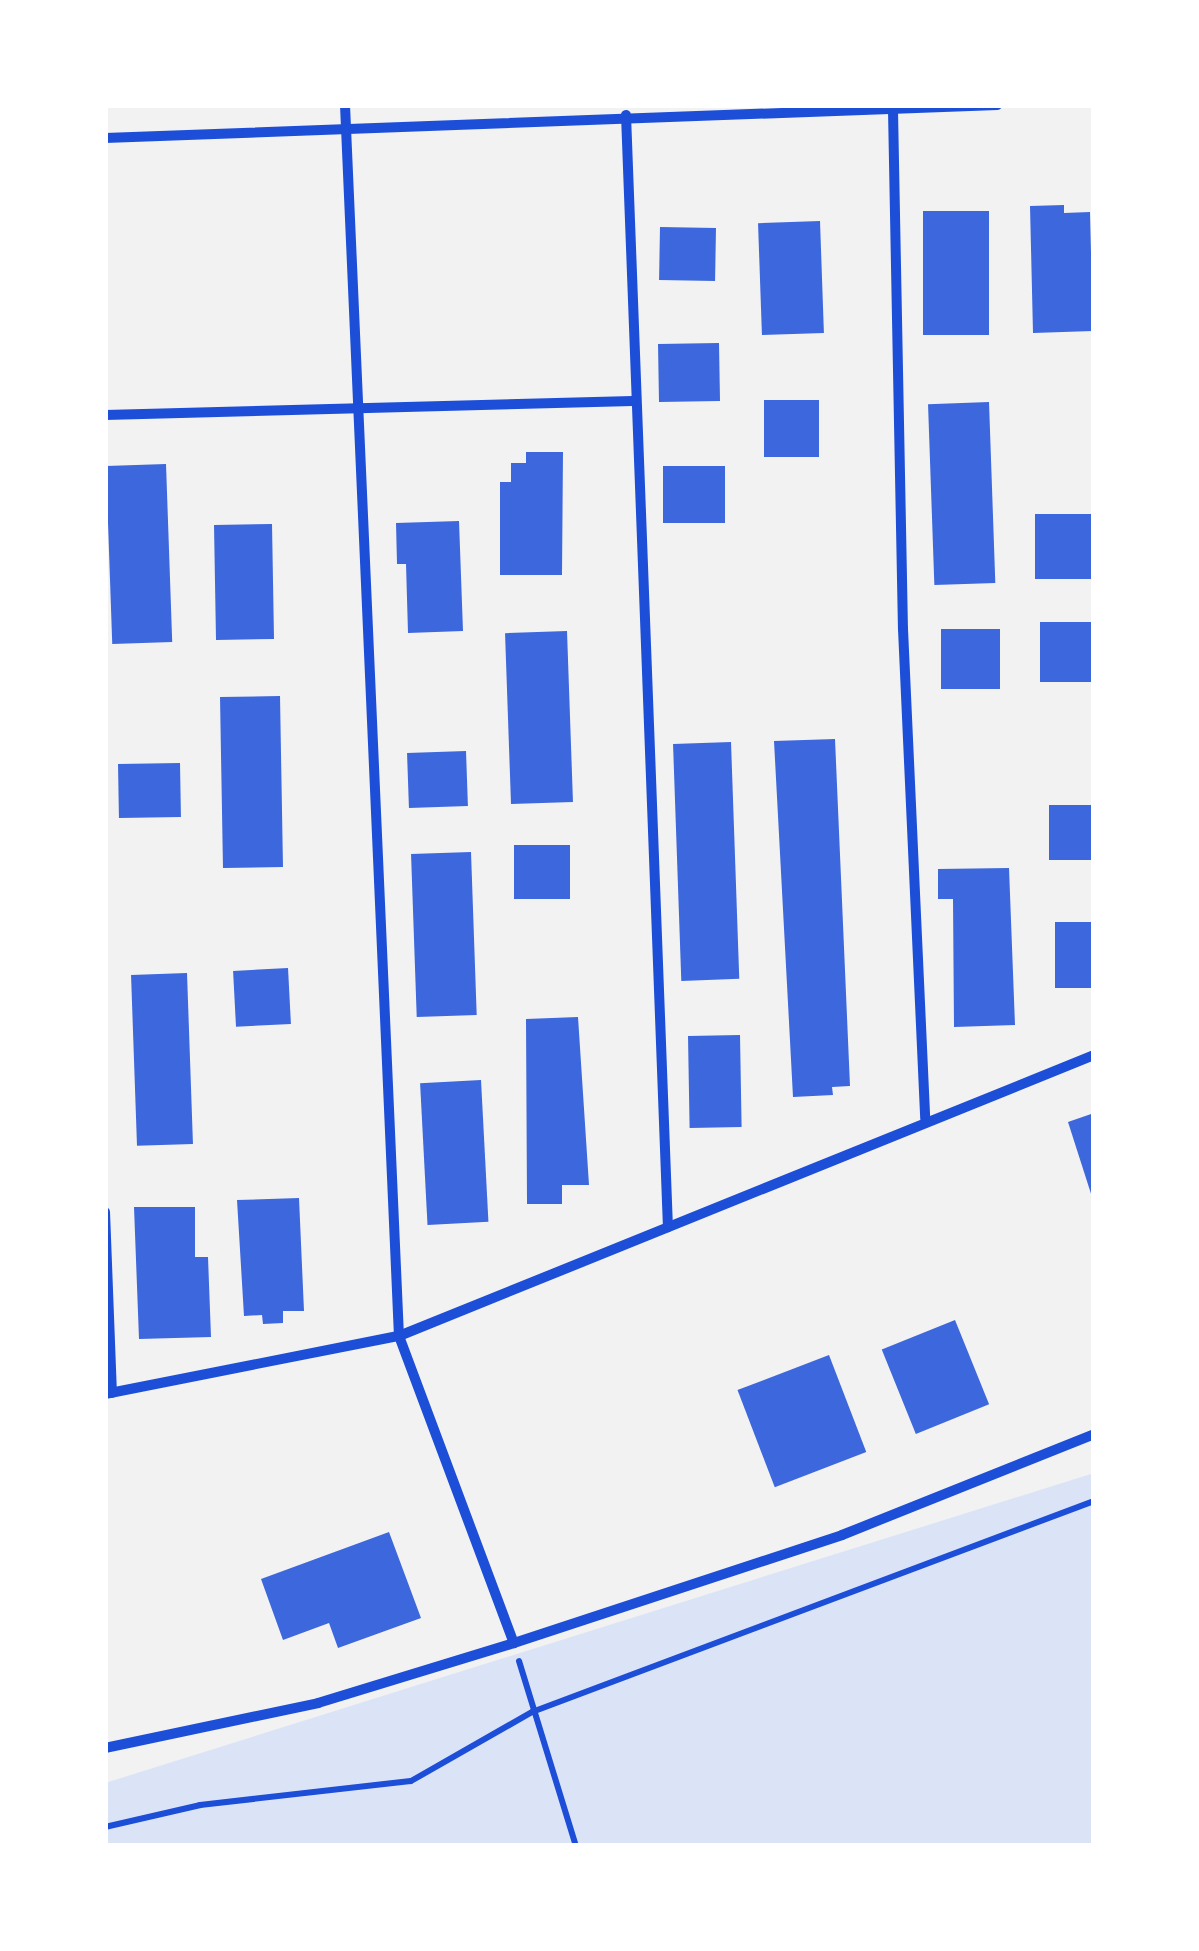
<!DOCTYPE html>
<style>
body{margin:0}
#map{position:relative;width:1199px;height:1951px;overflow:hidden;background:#f2f2f2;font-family:"Source Sans 3",sans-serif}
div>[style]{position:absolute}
.green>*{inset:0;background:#dbe4f7}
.building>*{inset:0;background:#3d67dc;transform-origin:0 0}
.path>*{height:6px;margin:-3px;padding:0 3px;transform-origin:3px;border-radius:3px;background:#1d4ed8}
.minor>*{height:10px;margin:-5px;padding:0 5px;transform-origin:5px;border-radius:5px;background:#1d4ed8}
span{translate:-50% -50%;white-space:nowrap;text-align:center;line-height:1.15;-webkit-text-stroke:10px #fff;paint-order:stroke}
.frame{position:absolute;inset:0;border:108px solid #fff;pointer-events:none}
</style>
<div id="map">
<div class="green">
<div style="clip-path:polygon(1094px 1473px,1094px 1846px,105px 1846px,105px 1783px)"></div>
</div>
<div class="building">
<div style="clip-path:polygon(1064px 205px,1064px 213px,1090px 212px,1093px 331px,1033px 333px,1030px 206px)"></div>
<div style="left:989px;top:211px;width:124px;height:66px;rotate:90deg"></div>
<div style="left:820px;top:221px;width:112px;height:62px;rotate:88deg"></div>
<div style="left:660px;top:227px;width:56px;height:53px;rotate:1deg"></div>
<div style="left:719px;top:343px;width:58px;height:61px;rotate:89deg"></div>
<div style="left:819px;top:400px;width:57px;height:55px;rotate:90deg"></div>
<div style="left:989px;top:402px;width:181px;height:61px;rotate:88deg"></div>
<div style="clip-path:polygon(526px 452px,563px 452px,562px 575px,500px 575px,500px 482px,511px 482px,511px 463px,526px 463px)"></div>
<div style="left:166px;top:464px;width:178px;height:60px;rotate:88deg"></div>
<div style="left:663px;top:466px;width:62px;height:57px"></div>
<div style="left:1094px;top:514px;width:65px;height:59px;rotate:90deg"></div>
<div style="clip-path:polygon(459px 521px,463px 631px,408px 633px,406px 564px,397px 564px,396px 523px)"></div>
<div style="left:272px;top:524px;width:115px;height:58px;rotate:89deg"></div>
<div style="left:1094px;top:622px;width:60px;height:54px;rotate:90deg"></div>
<div style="left:941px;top:629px;width:59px;height:60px"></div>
<div style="left:567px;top:631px;width:171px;height:62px;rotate:88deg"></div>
<div style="left:280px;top:696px;width:171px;height:60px;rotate:89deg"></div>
<div style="clip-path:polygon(835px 739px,850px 1086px,832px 1087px,833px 1095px,793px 1097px,774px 741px)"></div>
<div style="left:731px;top:742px;width:237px;height:58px;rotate:88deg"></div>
<div style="left:466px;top:751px;width:55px;height:59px;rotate:88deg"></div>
<div style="left:180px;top:763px;width:54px;height:62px;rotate:89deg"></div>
<div style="left:1094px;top:805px;width:55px;height:45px;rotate:90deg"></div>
<div style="left:514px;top:845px;width:56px;height:54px"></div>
<div style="left:471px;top:852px;width:163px;height:60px;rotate:88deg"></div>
<div style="clip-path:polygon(1009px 868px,1015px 1025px,954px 1027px,953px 899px,938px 899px,938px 869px)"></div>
<div style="left:1094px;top:922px;width:66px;height:39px;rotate:90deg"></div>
<div style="left:288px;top:968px;width:56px;height:55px;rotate:87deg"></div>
<div style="left:187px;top:973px;width:171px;height:56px;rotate:88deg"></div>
<div style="clip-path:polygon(578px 1017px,589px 1185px,562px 1185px,562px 1204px,527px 1204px,526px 1019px)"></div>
<div style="left:740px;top:1035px;width:92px;height:52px;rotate:89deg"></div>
<div style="left:481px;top:1080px;width:142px;height:61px;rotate:87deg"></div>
<div style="clip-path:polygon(1094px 1113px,1094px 1200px,1093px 1200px,1068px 1122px)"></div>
<div style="clip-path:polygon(299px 1198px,304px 1311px,283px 1311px,283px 1323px,263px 1324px,262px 1315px,244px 1316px,237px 1200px)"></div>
<div style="clip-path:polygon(134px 1207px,195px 1207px,195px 1257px,208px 1257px,211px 1337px,139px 1339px)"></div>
<div style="left:955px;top:1320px;width:91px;height:79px;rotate:68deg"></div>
<div style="left:829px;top:1355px;width:104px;height:98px;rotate:69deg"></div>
<div style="clip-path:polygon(389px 1532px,421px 1618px,338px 1648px,329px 1623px,283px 1640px,261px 1579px)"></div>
</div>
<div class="path">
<div style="left:519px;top:1661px;width:194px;rotate:72.9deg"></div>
<div style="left:105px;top:1827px;width:98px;rotate:-13deg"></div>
<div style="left:200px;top:1805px;width:212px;rotate:-6.5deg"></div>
<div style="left:411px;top:1781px;width:139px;rotate:-29.7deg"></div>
<div style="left:532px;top:1712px;width:600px;rotate:-20.58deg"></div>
</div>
<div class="minor">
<div style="left:345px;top:105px;width:1232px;rotate:87.49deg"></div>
<div style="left:399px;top:1336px;width:328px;rotate:69.5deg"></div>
<div style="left:893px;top:110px;width:519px;rotate:88.9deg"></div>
<div style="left:903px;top:629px;width:490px;rotate:87.4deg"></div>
<div style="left:626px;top:115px;width:1113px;rotate:87.84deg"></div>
<div style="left:105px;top:138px;width:893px;rotate:-2.12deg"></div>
<div style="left:105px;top:415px;width:528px;rotate:-1.52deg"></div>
<div style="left:105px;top:1212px;width:181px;rotate:87.8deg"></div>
<div style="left:105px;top:1394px;width:300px;rotate:-11.2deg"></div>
<div style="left:399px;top:1336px;width:750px;rotate:-22.01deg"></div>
<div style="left:105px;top:1748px;width:218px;rotate:-11.9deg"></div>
<div style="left:318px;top:1703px;width:205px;rotate:-17deg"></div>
<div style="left:514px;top:1643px;width:345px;rotate:-18.2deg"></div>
<div style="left:842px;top:1535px;width:271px;rotate:-21.8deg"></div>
</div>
<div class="frame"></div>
</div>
